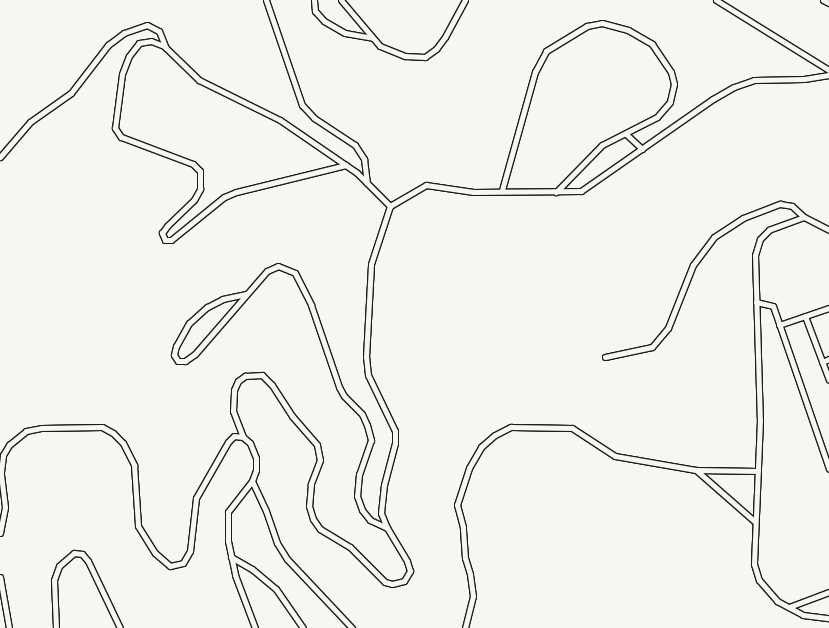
<!DOCTYPE html>
<style>
body{margin:0}
#map{position:relative;width:829px;height:628px;overflow:hidden;background:#f6f6f2;font-family:"Gochi Hand",sans-serif}
div>[style]{position:absolute}
.roads{filter:drop-shadow(1px 0 #1c1c1c) drop-shadow(-1px 0 #1c1c1c) drop-shadow(0 1px #1c1c1c) drop-shadow(0 -1px #1c1c1c)}
.lane>*{height:5px;margin:-2.5px;padding:0 2.5px;transform-origin:2.5px;border-radius:2.5px;background:#f6f6f2}
span{translate:-50% -50%;white-space:nowrap;text-align:center;line-height:1.15;-webkit-text-stroke:3px #f6f6f2;paint-order:stroke}
</style>
<div id="map">
<div class="roads">
<div class="lane">
<div style="left:266px;top:0;width:111px;rotate:71.1deg"></div>
<div style="left:302px;top:105px;width:18px;rotate:47deg"></div>
<div style="left:314px;top:118px;width:49px;rotate:33.4deg"></div>
<div style="left:355px;top:145px;width:17px;rotate:57deg"></div>
<div style="left:364px;top:159px;width:24px;rotate:83deg"></div>
<div style="left:314px;top:0;width:11px;rotate:85deg"></div>
<div style="left:315px;top:11px;width:13px;rotate:48deg"></div>
<div style="left:324px;top:21px;width:24px;rotate:30deg"></div>
<div style="left:345px;top:33px;width:28px;rotate:10deg"></div>
<div style="left:341px;top:0;width:60px;rotate:49.7deg"></div>
<div style="left:380px;top:46px;width:27px;rotate:22deg"></div>
<div style="left:405px;top:56px;width:20px;rotate:3deg"></div>
<div style="left:425px;top:57px;width:14px;rotate:-36deg"></div>
<div style="left:436px;top:49px;width:15px;rotate:-53deg"></div>
<div style="left:445px;top:37px;width:42px;rotate:-61.6deg"></div>
<div style="left:716px;top:0;width:133px;rotate:31.8deg"></div>
<div style="left:823px;top:0;width:7px;rotate:27deg"></div>
<div style="left:626px;top:134px;width:22px;rotate:43deg"></div>
<div style="left:0;top:157px;width:46px;rotate:-49.4deg"></div>
<div style="left:30px;top:122px;width:50px;rotate:-35.3deg"></div>
<div style="left:71px;top:93px;width:61px;rotate:-52.4deg"></div>
<div style="left:108px;top:45px;width:20px;rotate:-37deg"></div>
<div style="left:124px;top:33px;width:24px;rotate:-19deg"></div>
<div style="left:147px;top:25px;width:13px;rotate:27deg"></div>
<div style="left:159px;top:31px;width:18px;rotate:68deg"></div>
<div style="left:346px;top:165px;width:113px;rotate:166.2deg"></div>
<div style="left:236px;top:192px;width:13px;rotate:157deg"></div>
<div style="left:224px;top:197px;width:68px;rotate:140.9deg"></div>
<div style="left:171px;top:240px;width:6px;rotate:180deg"></div>
<div style="left:165px;top:240px;width:8px;rotate:-113deg"></div>
<div style="left:162px;top:233px;width:9px;rotate:-54deg"></div>
<div style="left:167px;top:226px;width:37px;rotate:-44deg"></div>
<div style="left:194px;top:200px;width:13px;rotate:-61deg"></div>
<div style="left:200px;top:189px;width:18px;rotate:-90deg"></div>
<div style="left:200px;top:171px;width:10px;rotate:-135deg"></div>
<div style="left:193px;top:164px;width:77px;rotate:-159.4deg"></div>
<div style="left:121px;top:137px;width:11px;rotate:-124deg"></div>
<div style="left:115px;top:128px;width:54px;rotate:-82.6deg"></div>
<div style="left:122px;top:74px;width:19px;rotate:-69deg"></div>
<div style="left:129px;top:56px;width:16px;rotate:-52deg"></div>
<div style="left:139px;top:43px;width:12px;rotate:-9deg"></div>
<div style="left:151px;top:41px;width:14px;rotate:21deg"></div>
<div style="left:164px;top:46px;width:49px;rotate:44.2deg"></div>
<div style="left:199px;top:80px;width:90px;rotate:26.3deg"></div>
<div style="left:280px;top:120px;width:93px;rotate:34.5deg"></div>
<div style="left:357px;top:173px;width:47px;rotate:45deg"></div>
<div style="left:502px;top:190px;width:123px;rotate:-74.4deg"></div>
<div style="left:535px;top:72px;width:24px;rotate:-62deg"></div>
<div style="left:546px;top:51px;width:48px;rotate:-31.4deg"></div>
<div style="left:587px;top:26px;width:15px;rotate:-11deg"></div>
<div style="left:602px;top:23px;width:27px;rotate:15deg"></div>
<div style="left:628px;top:30px;width:28px;rotate:30deg"></div>
<div style="left:652px;top:44px;width:34px;rotate:56deg"></div>
<div style="left:671px;top:72px;width:12px;rotate:76deg"></div>
<div style="left:674px;top:84px;width:18px;rotate:103deg"></div>
<div style="left:670px;top:102px;width:20px;rotate:131deg"></div>
<div style="left:657px;top:117px;width:62px;rotate:153deg"></div>
<div style="left:602px;top:145px;width:66px;rotate:134.4deg"></div>
<div style="left:804px;top:217px;width:37px;rotate:160deg"></div>
<div style="left:769px;top:230px;width:13px;rotate:135deg"></div>
<div style="left:760px;top:239px;width:17px;rotate:107deg"></div>
<div style="left:755px;top:255px;width:165px;rotate:88.3deg"></div>
<div style="left:760px;top:420px;width:144px;rotate:92.4deg"></div>
<div style="left:754px;top:564px;width:17px;rotate:73deg"></div>
<div style="left:759px;top:580px;width:28px;rotate:49deg"></div>
<div style="left:777px;top:601px;width:30px;rotate:28deg"></div>
<div style="left:803px;top:615px;width:26px;rotate:7deg"></div>
<div style="left:246px;top:294px;width:24px;rotate:168deg"></div>
<div style="left:223px;top:299px;width:18px;rotate:153deg"></div>
<div style="left:207px;top:307px;width:24px;rotate:138deg"></div>
<div style="left:189px;top:323px;width:26px;rotate:119deg"></div>
<div style="left:176px;top:346px;width:9px;rotate:103deg"></div>
<div style="left:174px;top:355px;width:7px;rotate:56deg"></div>
<div style="left:178px;top:361px;width:7px"></div>
<div style="left:185px;top:361px;width:12px;rotate:-35deg"></div>
<div style="left:195px;top:354px;width:110px;rotate:-49.1deg"></div>
<div style="left:267px;top:271px;width:12px;rotate:-24deg"></div>
<div style="left:278px;top:266px;width:18px;rotate:22deg"></div>
<div style="left:295px;top:273px;width:36px;rotate:63deg"></div>
<div style="left:311px;top:305px;width:87px;rotate:71.1deg"></div>
<div style="left:339px;top:387px;width:10px;rotate:61deg"></div>
<div style="left:344px;top:396px;width:25px;rotate:45deg"></div>
<div style="left:362px;top:414px;width:12px;rotate:66deg"></div>
<div style="left:367px;top:425px;width:16px;rotate:75deg"></div>
<div style="left:371px;top:440px;width:36px;rotate:109deg"></div>
<div style="left:359px;top:474px;width:22px;rotate:95deg"></div>
<div style="left:357px;top:496px;width:15px;rotate:70deg"></div>
<div style="left:362px;top:510px;width:13px;rotate:51deg"></div>
<div style="left:370px;top:520px;width:19px;rotate:25deg"></div>
<div style="left:756px;top:302px;width:17px;rotate:13deg"></div>
<div style="left:773px;top:306px;width:172px;rotate:71deg"></div>
<div style="left:805px;top:316px;width:68px;rotate:69.4deg"></div>
<div style="left:779px;top:325px;width:53px;rotate:-18.8deg"></div>
<div style="left:605px;top:357px;width:48px;rotate:-12deg"></div>
<div style="left:652px;top:347px;width:25px;rotate:-50deg"></div>
<div style="left:668px;top:328px;width:68px;rotate:-68.4deg"></div>
<div style="left:693px;top:265px;width:35px;rotate:-53deg"></div>
<div style="left:714px;top:237px;width:35px;rotate:-33deg"></div>
<div style="left:743px;top:218px;width:40px;rotate:-21deg"></div>
<div style="left:780px;top:204px;width:12px;rotate:9deg"></div>
<div style="left:792px;top:206px;width:16px;rotate:43deg"></div>
<div style="left:804px;top:217px;width:28px;rotate:27deg"></div>
<div style="left:822px;top:362px;width:8px;rotate:-23deg"></div>
<div style="left:243px;top:437px;width:28px;rotate:-111deg"></div>
<div style="left:233px;top:411px;width:21px;rotate:-87deg"></div>
<div style="left:234px;top:390px;width:10px;rotate:-66deg"></div>
<div style="left:238px;top:381px;width:9px;rotate:-36deg"></div>
<div style="left:245px;top:376px;width:17px;rotate:-3deg"></div>
<div style="left:262px;top:375px;width:14px;rotate:45deg"></div>
<div style="left:272px;top:385px;width:37px;rotate:57deg"></div>
<div style="left:292px;top:416px;width:38px;rotate:49deg"></div>
<div style="left:317px;top:445px;width:15px;rotate:79deg"></div>
<div style="left:320px;top:460px;width:26px;rotate:111deg"></div>
<div style="left:311px;top:484px;width:22px;rotate:95deg"></div>
<div style="left:309px;top:506px;width:14px;rotate:73deg"></div>
<div style="left:313px;top:519px;width:12px;rotate:55deg"></div>
<div style="left:320px;top:529px;width:35px;rotate:31deg"></div>
<div style="left:350px;top:547px;width:49px;rotate:45deg"></div>
<div style="left:385px;top:582px;width:7px;rotate:16deg"></div>
<div style="left:392px;top:584px;width:12px;rotate:-14deg"></div>
<div style="left:404px;top:581px;width:12px;rotate:-59deg"></div>
<div style="left:410px;top:571px;width:10px;rotate:-107deg"></div>
<div style="left:407px;top:561px;width:39px;rotate:-121deg"></div>
<div style="left:387px;top:528px;width:16px;rotate:-112deg"></div>
<div style="left:381px;top:513px;width:28px;rotate:-84deg"></div>
<div style="left:384px;top:485px;width:43px;rotate:-75.3deg"></div>
<div style="left:395px;top:443px;width:12px;rotate:-90deg"></div>
<div style="left:395px;top:431px;width:62px;rotate:-115.7deg"></div>
<div style="left:368px;top:375px;width:18px;rotate:-96deg"></div>
<div style="left:366px;top:357px;width:93px;rotate:-86.9deg"></div>
<div style="left:371px;top:264px;width:61px;rotate:-71.9deg"></div>
<div style="left:390px;top:206px;width:42px;rotate:-30.3deg"></div>
<div style="left:426px;top:185px;width:48px;rotate:8.5deg"></div>
<div style="left:473px;top:192px;width:108px;rotate:-0.5deg"></div>
<div style="left:581px;top:191px;width:161px;rotate:-34.9deg"></div>
<div style="left:713px;top:99px;width:24px;rotate:-30deg"></div>
<div style="left:734px;top:87px;width:21px;rotate:-19deg"></div>
<div style="left:754px;top:80px;width:50px;rotate:-1.1deg"></div>
<div style="left:804px;top:79px;width:25px;rotate:-9deg"></div>
<div style="left:696px;top:470px;width:77px;rotate:41.3deg"></div>
<div style="left:252px;top:481px;width:33px;rotate:65deg"></div>
<div style="left:266px;top:511px;width:34px;rotate:71deg"></div>
<div style="left:277px;top:543px;width:19px;rotate:58deg"></div>
<div style="left:287px;top:559px;width:95px;rotate:46.7deg"></div>
<div style="left:0;top:533px;width:26px;rotate:-79deg"></div>
<div style="left:5px;top:507px;width:35px;rotate:-97deg"></div>
<div style="left:1px;top:472px;width:17px;rotate:-83deg"></div>
<div style="left:3px;top:455px;width:12px;rotate:-59deg"></div>
<div style="left:9px;top:445px;width:22px;rotate:-39deg"></div>
<div style="left:26px;top:431px;width:15px;rotate:-11deg"></div>
<div style="left:41px;top:428px;width:61px;rotate:-0.9deg"></div>
<div style="left:102px;top:427px;width:13px;rotate:29deg"></div>
<div style="left:113px;top:433px;width:14px;rotate:45deg"></div>
<div style="left:123px;top:443px;width:25px;rotate:63deg"></div>
<div style="left:134px;top:465px;width:61px;rotate:86.2deg"></div>
<div style="left:138px;top:526px;width:32px;rotate:58deg"></div>
<div style="left:155px;top:553px;width:20px;rotate:41deg"></div>
<div style="left:170px;top:566px;width:13px;rotate:-13deg"></div>
<div style="left:183px;top:563px;width:14px;rotate:-60deg"></div>
<div style="left:190px;top:551px;width:53px;rotate:-83.5deg"></div>
<div style="left:196px;top:498px;width:64px;rotate:-60.3deg"></div>
<div style="left:228px;top:442px;width:8px;rotate:-45deg"></div>
<div style="left:234px;top:436px;width:9px;rotate:6deg"></div>
<div style="left:243px;top:437px;width:9px;rotate:41deg"></div>
<div style="left:250px;top:443px;width:16px;rotate:68deg"></div>
<div style="left:256px;top:458px;width:12px;rotate:90deg"></div>
<div style="left:256px;top:470px;width:12px;rotate:110deg"></div>
<div style="left:252px;top:481px;width:39px;rotate:128deg"></div>
<div style="left:228px;top:512px;width:29px;rotate:90deg"></div>
<div style="left:228px;top:541px;width:35px;rotate:78deg"></div>
<div style="left:235px;top:575px;width:57px;rotate:69.3deg"></div>
<div style="left:231px;top:557px;width:24px;rotate:30deg"></div>
<div style="left:252px;top:569px;width:31px;rotate:40deg"></div>
<div style="left:276px;top:589px;width:47px;rotate:55.3deg"></div>
<div style="left:0;top:577px;width:52px;rotate:80deg"></div>
<div style="left:789px;top:607px;width:43px;rotate:-20.6deg"></div>
<div style="left:56px;top:628px;width:48px;rotate:-92.4deg"></div>
<div style="left:54px;top:580px;width:15px;rotate:-70deg"></div>
<div style="left:59px;top:566px;width:20px;rotate:-41deg"></div>
<div style="left:74px;top:553px;width:8px;rotate:7deg"></div>
<div style="left:82px;top:554px;width:9px;rotate:49deg"></div>
<div style="left:88px;top:561px;width:74px;rotate:64.5deg"></div>
<div style="left:465px;top:628px;width:33px;rotate:-76deg"></div>
<div style="left:473px;top:596px;width:22px;rotate:-98deg"></div>
<div style="left:470px;top:574px;width:17px;rotate:-107deg"></div>
<div style="left:465px;top:558px;width:31px;rotate:-94deg"></div>
<div style="left:463px;top:527px;width:23px;rotate:-105deg"></div>
<div style="left:457px;top:505px;width:39px;rotate:-72deg"></div>
<div style="left:469px;top:468px;width:24px;rotate:-60deg"></div>
<div style="left:481px;top:447px;width:18px;rotate:-41deg"></div>
<div style="left:495px;top:435px;width:18px;rotate:-27deg"></div>
<div style="left:511px;top:427px;width:61px;rotate:0.9deg"></div>
<div style="left:572px;top:428px;width:51px;rotate:33.1deg"></div>
<div style="left:615px;top:456px;width:82px;rotate:9.8deg"></div>
<div style="left:696px;top:470px;width:62px;rotate:0.9deg"></div>
</div>
</div>
</div>
